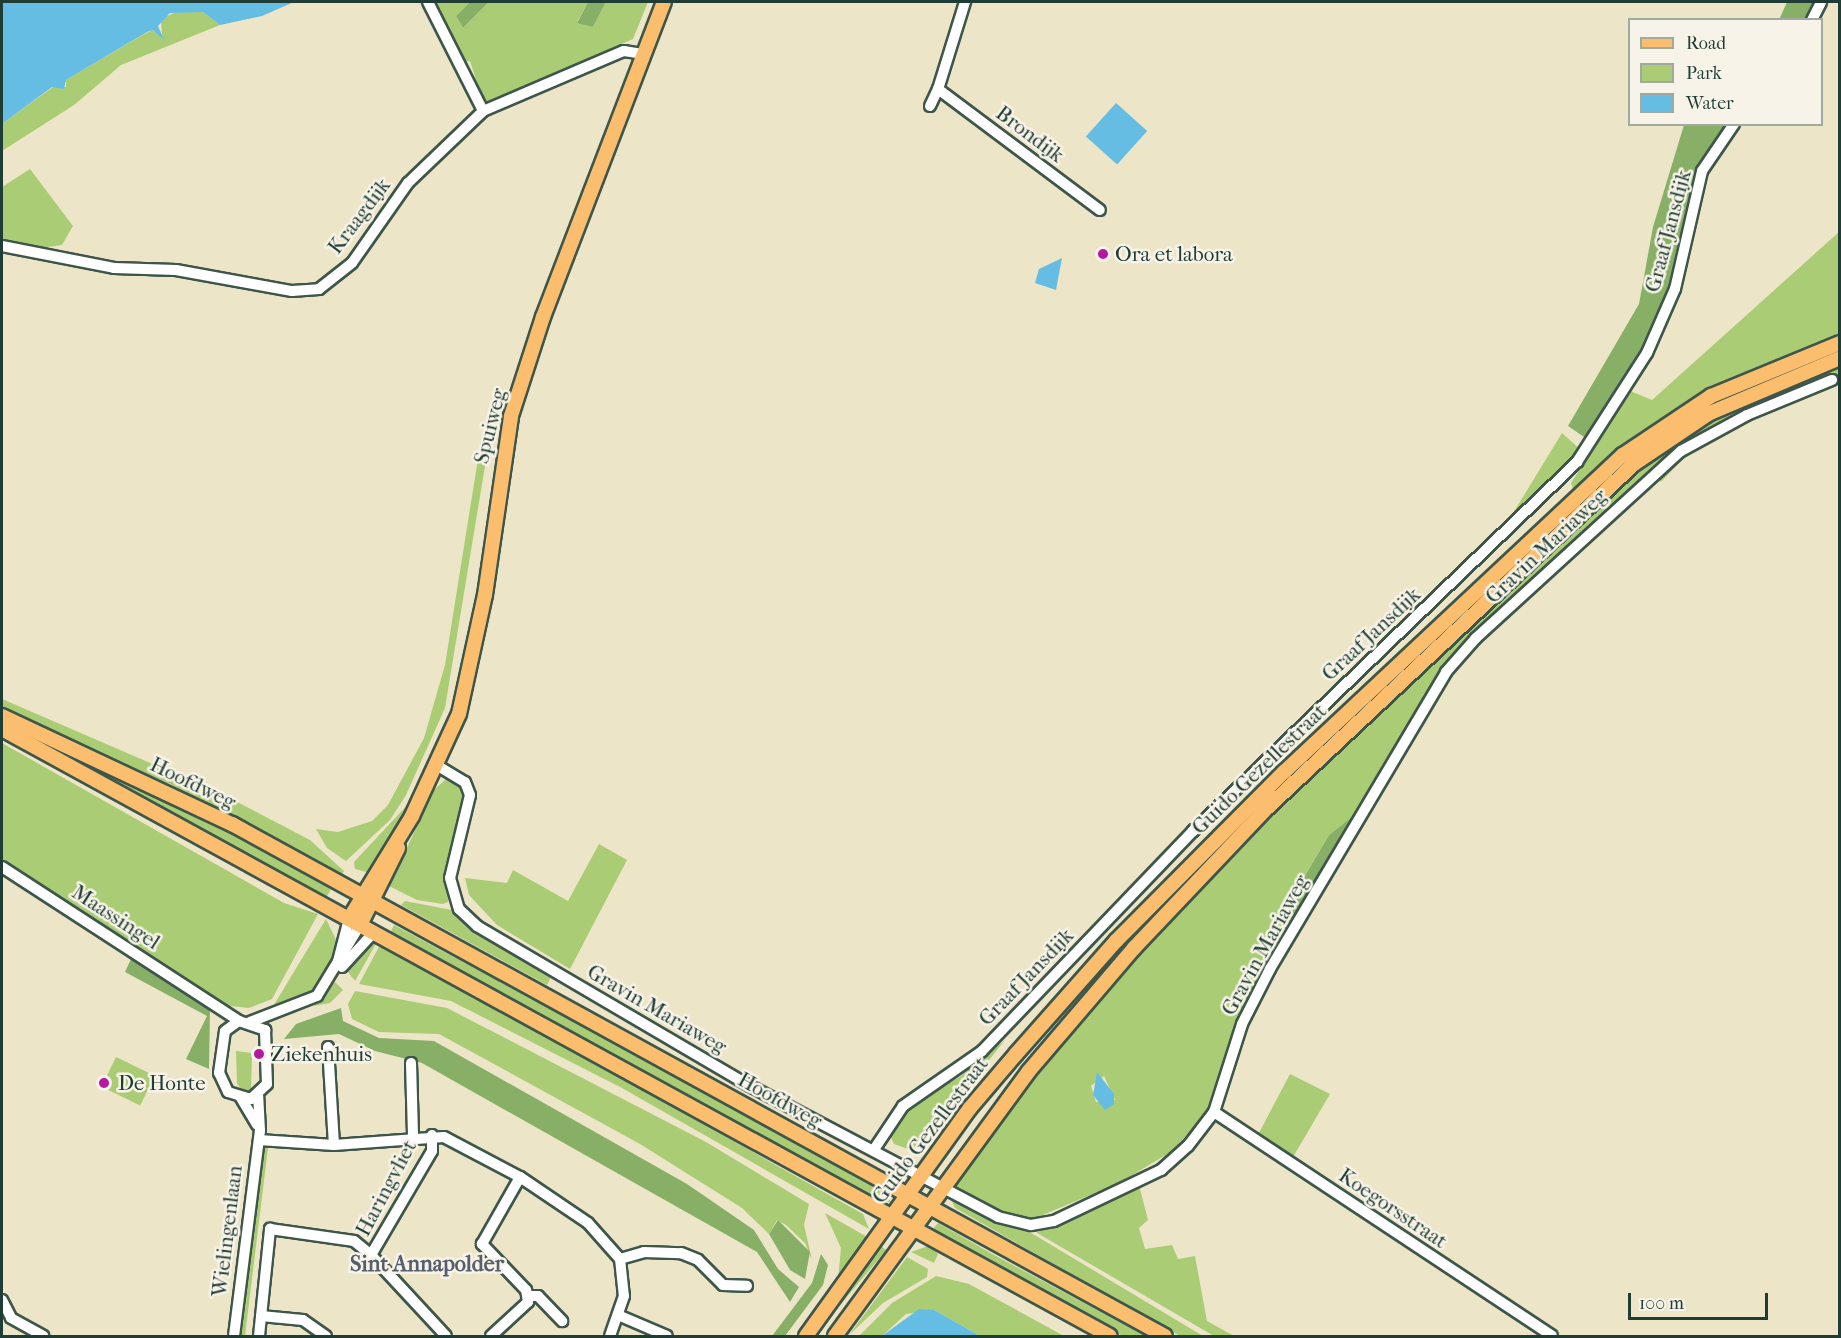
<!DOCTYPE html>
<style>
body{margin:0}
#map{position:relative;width:1841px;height:1338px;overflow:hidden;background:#ede5c7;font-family:"IM FELL French Canon",serif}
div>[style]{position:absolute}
.green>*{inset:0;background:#aacc75;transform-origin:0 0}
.forest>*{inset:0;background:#87b066}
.water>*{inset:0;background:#66bde3;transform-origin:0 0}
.roads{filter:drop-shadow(2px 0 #3e564a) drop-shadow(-2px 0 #3e564a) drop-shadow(0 2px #3e564a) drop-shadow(0 -2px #3e564a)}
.minor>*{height:10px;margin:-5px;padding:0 5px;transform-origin:5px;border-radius:5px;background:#fff}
.major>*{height:14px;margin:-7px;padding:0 7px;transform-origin:7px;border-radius:7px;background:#fbbe6e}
.dots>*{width:16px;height:16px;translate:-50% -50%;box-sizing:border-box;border:3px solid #f7f3e8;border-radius:50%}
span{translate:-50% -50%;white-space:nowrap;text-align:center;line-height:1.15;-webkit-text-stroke:5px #f7f3e8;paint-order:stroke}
.street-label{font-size:21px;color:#1f3d34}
.poi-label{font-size:21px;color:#1f3d34}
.left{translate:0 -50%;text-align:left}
.neighbourhood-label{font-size:22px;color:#565f6c;font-weight:700}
.frame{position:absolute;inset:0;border:3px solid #1f3d34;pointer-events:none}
.legend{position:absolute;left:1628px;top:18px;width:195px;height:108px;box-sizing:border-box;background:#f7f3e8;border:2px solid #a1aaa0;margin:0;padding:8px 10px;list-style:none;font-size:18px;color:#1f3d34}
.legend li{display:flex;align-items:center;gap:12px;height:30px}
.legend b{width:30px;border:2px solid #a1aaa0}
.scale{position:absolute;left:1628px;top:1293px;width:140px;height:27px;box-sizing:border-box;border:3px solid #1f3d34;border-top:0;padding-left:8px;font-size:18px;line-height:21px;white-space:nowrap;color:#1f3d34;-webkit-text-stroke:4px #f7f3e8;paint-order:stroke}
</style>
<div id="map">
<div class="green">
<div style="clip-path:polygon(432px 2px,470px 2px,456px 16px,463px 28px,489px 2px,588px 2px,577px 22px,593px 27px,606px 2px,648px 2px,633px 39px,484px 105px,470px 61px,463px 62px)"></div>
<div style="clip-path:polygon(182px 9px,203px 12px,220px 25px,121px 65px,74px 105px,2px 151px,2px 124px,53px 87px,66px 87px,66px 80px,146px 33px,153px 30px,162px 37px,161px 19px)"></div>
<div style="clip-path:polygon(30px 169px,73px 226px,62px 245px,41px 248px,2px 241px,2px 187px)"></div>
<div style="clip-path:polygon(1839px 232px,1839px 336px,1680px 407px,1574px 492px,1571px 483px,1630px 391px,1652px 400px)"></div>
<div style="clip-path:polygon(evenodd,1839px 364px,1839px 383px,1747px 418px,1693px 448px,1661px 482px,1652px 472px,1483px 626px,1357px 813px,1329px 835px,1285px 908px,1297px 916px,1242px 1011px,1207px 1111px,1174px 1150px,1119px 1183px,1033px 1219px,996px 1209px,954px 1186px,1035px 1070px,1184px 900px,1313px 772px,1644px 463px,1705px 422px,1839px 364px,1104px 1076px,1115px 1100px,1096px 1102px,1091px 1086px,1104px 1076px)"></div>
<div style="clip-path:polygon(1562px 433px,1582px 451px,1507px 523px)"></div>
<div style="clip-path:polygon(481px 440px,489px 442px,445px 708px,406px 795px,390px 820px,346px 861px,327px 848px,316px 829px,338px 832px,372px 821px,388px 805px,424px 738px,445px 665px)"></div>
<div style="clip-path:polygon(2px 699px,222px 794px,310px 840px,344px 871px,341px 877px,170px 784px,2px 713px)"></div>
<div style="clip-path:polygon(2px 743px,284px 903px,318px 914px,272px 999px,249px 1008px,221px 1005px,2px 862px)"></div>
<div style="clip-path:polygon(92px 767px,223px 827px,332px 886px,330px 891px,326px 898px)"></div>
<div style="clip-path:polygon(446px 779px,458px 781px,465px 792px,447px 861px,448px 902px,443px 904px,417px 900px,389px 886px,434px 790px)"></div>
<div style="clip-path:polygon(412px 800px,370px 873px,355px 869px,354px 862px)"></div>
<div style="clip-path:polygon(599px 844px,627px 860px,570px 969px,497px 925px,469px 895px,465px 878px,507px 883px,513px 870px,568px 901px)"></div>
<div style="clip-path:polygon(405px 901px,457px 911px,481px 935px,551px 977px,547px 985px,401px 905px)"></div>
<div style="clip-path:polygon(326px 919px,337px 942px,320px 989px,269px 1013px)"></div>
<div style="clip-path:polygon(394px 925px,882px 1187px,891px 1202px,881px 1202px,443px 964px,390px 933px)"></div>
<div style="clip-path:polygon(377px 942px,355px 981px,345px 968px,369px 943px)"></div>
<div style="clip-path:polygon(381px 943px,863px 1214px,869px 1229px,622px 1088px,451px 1001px,359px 984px)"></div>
<div style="clip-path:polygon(335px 982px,343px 990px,330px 1003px,314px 1006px)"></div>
<div style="clip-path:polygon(355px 991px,447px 1008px,706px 1142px,809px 1204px,804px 1225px,812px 1260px,805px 1243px,786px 1225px,777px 1220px,769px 1234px,742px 1208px,640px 1144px,439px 1034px,379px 1032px,352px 1019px,348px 1004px)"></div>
<div style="clip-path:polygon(1005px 1040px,916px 1152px,894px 1144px,889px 1133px,910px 1106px,961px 1076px)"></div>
<div style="clip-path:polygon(236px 1051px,252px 1053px,251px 1093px,244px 1093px,237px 1084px)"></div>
<div style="left:116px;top:1057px;width:43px;height:33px;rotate:26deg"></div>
<div style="clip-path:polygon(1290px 1074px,1330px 1094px,1293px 1157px,1259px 1133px)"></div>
<div style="clip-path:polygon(261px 1147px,268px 1148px,245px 1336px,239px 1336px)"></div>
<div style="clip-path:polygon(1139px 1185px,1148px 1220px,1139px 1228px,1145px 1249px,1172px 1245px,1178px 1259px,1195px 1256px,1207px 1321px,1234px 1336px,1214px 1336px,1037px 1233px,1037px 1228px)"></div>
<div style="clip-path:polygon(950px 1197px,1023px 1228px,1203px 1336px,1180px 1336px,955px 1208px)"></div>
<div style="clip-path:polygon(825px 1213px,869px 1238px,838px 1280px,841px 1248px)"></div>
<div style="clip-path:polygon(938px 1223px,996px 1256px,1146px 1336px,1123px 1336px,943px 1239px,932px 1230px)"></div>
<div style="left:880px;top:1245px;width:8px;height:112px;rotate:40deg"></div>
<div style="clip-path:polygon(931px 1245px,938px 1254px,934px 1263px,911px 1252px)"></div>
<div style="clip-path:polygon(907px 1257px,928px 1269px,927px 1277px,883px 1303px,849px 1335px)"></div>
<div style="clip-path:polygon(936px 1276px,969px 1284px,1064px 1336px,980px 1336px,934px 1310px,906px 1314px,882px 1336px,859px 1336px,892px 1303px)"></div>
</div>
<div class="forest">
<div style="clip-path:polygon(470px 2px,489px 2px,463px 28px,456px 16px)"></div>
<div style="clip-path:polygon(588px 2px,606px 2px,593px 27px,577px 23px)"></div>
<div style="clip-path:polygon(1787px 2px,1819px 2px,1810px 19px,1779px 20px)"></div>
<div style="clip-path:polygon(1684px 125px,1730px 125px,1698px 173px,1666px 302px,1639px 361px,1587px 439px,1568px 426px,1639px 304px,1653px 227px)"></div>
<div style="clip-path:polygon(1357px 813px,1297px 916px,1285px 909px,1329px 835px)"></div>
<div style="clip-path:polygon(131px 959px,210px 1008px,209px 1069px,186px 1059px,207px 1016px,125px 972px)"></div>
<div style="clip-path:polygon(341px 1008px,343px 1021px,379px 1038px,434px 1041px,687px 1184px,754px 1230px,778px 1269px,799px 1287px,790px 1302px,757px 1252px,422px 1063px,375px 1051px,339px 1034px,284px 1039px,296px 1024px)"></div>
<div style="clip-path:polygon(778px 1220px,810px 1252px,805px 1279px,790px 1270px,769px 1234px)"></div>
<div style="clip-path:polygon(821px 1254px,828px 1265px,823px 1285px,785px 1336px,772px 1336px,812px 1283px)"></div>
</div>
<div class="water">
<div style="clip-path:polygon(2px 2px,294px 2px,262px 16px,220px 25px,203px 12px,170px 13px,158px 26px,164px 40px,153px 30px,147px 32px,66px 80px,64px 89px,52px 87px,2px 124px)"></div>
<div style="left:1116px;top:103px;width:42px;height:45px;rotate:42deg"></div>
<div style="clip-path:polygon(1062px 258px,1056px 290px,1035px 283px,1039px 269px)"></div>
<div style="clip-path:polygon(1097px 1072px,1114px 1094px,1114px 1104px,1105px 1110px,1093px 1095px)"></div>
<div style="clip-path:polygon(919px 1309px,934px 1310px,980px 1336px,882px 1336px)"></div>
</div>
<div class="roads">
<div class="minor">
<div style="left:428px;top:2px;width:122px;rotate:63.2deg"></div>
<div style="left:965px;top:2px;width:91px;rotate:107.2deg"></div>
<div style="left:938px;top:89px;width:202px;rotate:36.8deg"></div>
<div style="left:1812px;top:20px;width:20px;rotate:-63deg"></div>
<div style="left:930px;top:106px;width:19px;rotate:-65deg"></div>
<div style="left:2px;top:246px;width:114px;rotate:11.1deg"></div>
<div style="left:114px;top:268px;width:62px;rotate:1.8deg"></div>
<div style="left:176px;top:270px;width:118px;rotate:10.3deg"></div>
<div style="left:292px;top:291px;width:27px;rotate:-4deg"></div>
<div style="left:319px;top:289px;width:42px;rotate:-38.2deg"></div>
<div style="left:352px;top:263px;width:98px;rotate:-55deg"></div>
<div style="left:408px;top:183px;width:104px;rotate:-43.8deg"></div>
<div style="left:483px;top:111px;width:153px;rotate:-23.1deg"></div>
<div style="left:624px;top:51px;width:20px;rotate:9deg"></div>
<div style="left:438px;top:766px;width:31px;rotate:31deg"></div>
<div style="left:465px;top:782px;width:14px;rotate:69deg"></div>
<div style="left:470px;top:795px;width:85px;rotate:103.5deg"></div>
<div style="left:450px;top:878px;width:32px;rotate:74deg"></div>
<div style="left:459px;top:909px;width:25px;rotate:43deg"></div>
<div style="left:477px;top:926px;width:316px;rotate:30.4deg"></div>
<div style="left:750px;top:1086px;width:280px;rotate:27.8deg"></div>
<div style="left:998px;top:1217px;width:34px;rotate:14deg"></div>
<div style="left:1031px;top:1225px;width:23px;rotate:-10deg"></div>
<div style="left:1054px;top:1221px;width:119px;rotate:-25.5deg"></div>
<div style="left:1161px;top:1170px;width:36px;rotate:-42deg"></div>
<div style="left:1188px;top:1146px;width:43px;rotate:-52.6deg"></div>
<div style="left:1214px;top:1112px;width:92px;rotate:-72.3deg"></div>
<div style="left:1242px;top:1024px;width:62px;rotate:-63deg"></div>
<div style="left:1270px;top:969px;width:345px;rotate:-59.3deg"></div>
<div style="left:1446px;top:672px;width:45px;rotate:-48.6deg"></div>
<div style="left:1476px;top:638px;width:277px;rotate:-42.4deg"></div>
<div style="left:1681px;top:451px;width:75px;rotate:-28.6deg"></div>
<div style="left:1747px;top:415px;width:92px;rotate:-22.4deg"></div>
<div style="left:2px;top:867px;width:283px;rotate:33deg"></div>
<div style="left:337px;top:965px;width:48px;rotate:-75.4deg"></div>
<div style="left:342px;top:967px;width:46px;rotate:-47.6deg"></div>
<div style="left:239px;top:1021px;width:28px;rotate:19deg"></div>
<div style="left:265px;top:1030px;width:54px;rotate:87.9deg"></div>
<div style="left:267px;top:1084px;width:22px;rotate:137deg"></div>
<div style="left:251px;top:1099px;width:24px;rotate:-163deg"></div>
<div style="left:228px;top:1092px;width:21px;rotate:-115deg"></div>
<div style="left:219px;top:1073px;width:42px;rotate:-81.9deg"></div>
<div style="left:225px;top:1031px;width:17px;rotate:-36deg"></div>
<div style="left:250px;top:1022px;width:72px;rotate:-21.2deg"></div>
<div style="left:317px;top:996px;width:83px;rotate:-58.8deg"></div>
<div style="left:328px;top:1047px;width:98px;rotate:86.5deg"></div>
<div style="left:411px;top:1063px;width:72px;rotate:88.4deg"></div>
<div style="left:241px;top:1098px;width:31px;rotate:59deg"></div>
<div style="left:1214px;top:1112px;width:405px;rotate:33.5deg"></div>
<div style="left:432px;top:1135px;width:16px;rotate:90deg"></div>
<div style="left:432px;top:1151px;width:121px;rotate:120.4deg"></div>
<div style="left:371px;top:1255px;width:110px;rotate:47.2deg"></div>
<div style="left:259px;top:1140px;width:75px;rotate:3.8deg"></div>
<div style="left:334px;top:1145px;width:110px;rotate:-4.2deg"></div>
<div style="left:444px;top:1137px;width:86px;rotate:27.8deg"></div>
<div style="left:520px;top:1177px;width:82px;rotate:34.1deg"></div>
<div style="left:588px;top:1223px;width:48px;rotate:48.4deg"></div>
<div style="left:620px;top:1259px;width:37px;rotate:84deg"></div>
<div style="left:624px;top:1296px;width:42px;rotate:109.3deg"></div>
<div style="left:875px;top:1148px;width:50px;rotate:-56.3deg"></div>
<div style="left:903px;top:1106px;width:96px;rotate:-34.8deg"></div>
<div style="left:982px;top:1051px;width:305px;rotate:-46.2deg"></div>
<div style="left:1193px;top:831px;width:533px;rotate:-43.86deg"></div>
<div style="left:1577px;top:462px;width:130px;rotate:-57.3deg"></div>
<div style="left:1647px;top:353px;width:70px;rotate:-66.4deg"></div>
<div style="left:1675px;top:289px;width:121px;rotate:-77.1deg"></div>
<div style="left:1702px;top:171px;width:57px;rotate:-55.8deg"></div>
<div style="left:620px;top:1259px;width:25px;rotate:-16deg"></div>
<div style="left:644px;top:1252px;width:37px;rotate:2deg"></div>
<div style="left:681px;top:1253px;width:18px;rotate:22deg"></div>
<div style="left:698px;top:1260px;width:35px;rotate:45deg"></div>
<div style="left:723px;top:1285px;width:24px;rotate:2deg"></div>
<div style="left:529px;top:1296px;width:9px"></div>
<div style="left:538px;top:1296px;width:35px;rotate:46deg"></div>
<div style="left:2px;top:1300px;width:20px;rotate:63deg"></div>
<div style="left:11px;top:1318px;width:37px;rotate:29deg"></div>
<div style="left:618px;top:1315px;width:53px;rotate:23.2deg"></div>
<div style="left:261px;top:1316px;width:42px;rotate:5.4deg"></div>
<div style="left:303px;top:1320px;width:28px;rotate:35deg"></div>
<div style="left:234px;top:1336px;width:207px;rotate:-82.8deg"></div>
<div style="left:260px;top:1131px;width:35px;rotate:-93deg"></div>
<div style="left:259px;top:1336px;width:108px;rotate:-84.1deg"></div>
<div style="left:270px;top:1229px;width:85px;rotate:8.1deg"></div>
<div style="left:354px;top:1241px;width:22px;rotate:39deg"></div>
<div style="left:491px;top:1336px;width:50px;rotate:-42.6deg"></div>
<div style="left:528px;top:1302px;width:12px;rotate:-99deg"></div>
<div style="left:526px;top:1290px;width:64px;rotate:-133.7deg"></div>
<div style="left:482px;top:1244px;width:77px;rotate:-60.4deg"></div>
</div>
<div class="major">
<div style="left:2px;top:716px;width:254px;rotate:25.2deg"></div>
<div style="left:232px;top:824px;width:1064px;rotate:28.76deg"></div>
<div style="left:2px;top:729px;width:1263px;rotate:28.72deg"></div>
<div style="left:349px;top:919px;width:121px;rotate:-58.5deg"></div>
<div style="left:412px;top:816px;width:112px;rotate:-65.3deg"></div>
<div style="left:459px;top:714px;width:122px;rotate:-77.7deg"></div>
<div style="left:485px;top:595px;width:181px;rotate:-81.7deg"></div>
<div style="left:511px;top:416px;width:104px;rotate:-72.1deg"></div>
<div style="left:543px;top:317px;width:337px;rotate:-69deg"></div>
<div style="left:360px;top:925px;width:86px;rotate:-63.7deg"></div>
<div style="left:806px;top:1336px;width:281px;rotate:-54.3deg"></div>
<div style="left:970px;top:1108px;width:71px;rotate:-49.6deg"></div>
<div style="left:1016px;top:1054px;width:152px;rotate:-48.5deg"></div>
<div style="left:1117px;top:940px;width:237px;rotate:-45.2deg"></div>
<div style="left:1284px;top:772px;width:464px;rotate:-43.1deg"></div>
<div style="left:1623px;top:455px;width:106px;rotate:-33.8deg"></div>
<div style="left:1711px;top:396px;width:139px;rotate:-22.3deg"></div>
<div style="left:835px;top:1336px;width:328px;rotate:-53.8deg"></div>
<div style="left:1029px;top:1071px;width:162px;rotate:-49.5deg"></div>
<div style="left:1134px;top:948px;width:190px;rotate:-46.5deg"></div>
<div style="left:1265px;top:810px;width:506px;rotate:-43.16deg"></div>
<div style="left:1634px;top:464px;width:92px;rotate:-33.9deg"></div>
<div style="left:1710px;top:413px;width:141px;rotate:-22.9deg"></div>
</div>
</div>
<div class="dots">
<div style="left:1103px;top:254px;background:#b5179e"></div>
<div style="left:259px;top:1054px;background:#b5179e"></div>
<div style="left:104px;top:1083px;background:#b5179e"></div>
</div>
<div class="street-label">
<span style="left:1030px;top:134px;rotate:37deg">Brondijk</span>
<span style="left:359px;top:216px;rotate:-53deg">Kraagdijk</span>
<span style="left:1668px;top:231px;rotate:-75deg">Graaf Jansdijk</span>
<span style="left:490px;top:426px;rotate:-76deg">Spuiweg</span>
<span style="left:1546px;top:546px;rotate:-43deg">Gravin Mariaweg</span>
<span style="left:1371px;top:634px;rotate:-43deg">Graaf Jansdijk</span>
<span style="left:1259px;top:769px;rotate:-44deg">Guido Gezellestraat</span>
<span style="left:193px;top:783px;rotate:26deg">Hoofdweg</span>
<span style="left:116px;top:917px;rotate:33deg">Maassingel</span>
<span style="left:1265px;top:945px;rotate:-61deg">Gravin Mariaweg</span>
<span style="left:1026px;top:977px;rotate:-46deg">Graaf Jansdijk</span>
<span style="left:657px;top:1009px;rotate:30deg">Gravin Mariaweg</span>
<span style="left:780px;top:1100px;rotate:29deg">Hoofdweg</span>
<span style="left:930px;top:1130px;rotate:-53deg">Guido Gezellestraat</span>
<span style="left:386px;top:1188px;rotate:-62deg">Haringvliet</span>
<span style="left:1393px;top:1208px;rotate:34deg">Koegorsstraat</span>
<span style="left:227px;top:1231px;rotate:-83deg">Wielingenlaan</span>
</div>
<div class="poi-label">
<span class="left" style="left:1115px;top:254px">Ora et labora</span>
<span class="left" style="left:271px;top:1054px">Ziekenhuis</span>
<span class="left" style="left:118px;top:1083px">De Honte</span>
</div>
<div class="neighbourhood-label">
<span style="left:427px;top:1265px">Sint Annapolder</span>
</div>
<div class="frame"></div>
<ul class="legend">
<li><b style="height:8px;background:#fbbe6e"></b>Road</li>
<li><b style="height:16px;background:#aacc75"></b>Park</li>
<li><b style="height:16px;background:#66bde3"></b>Water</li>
</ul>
<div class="scale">100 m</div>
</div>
